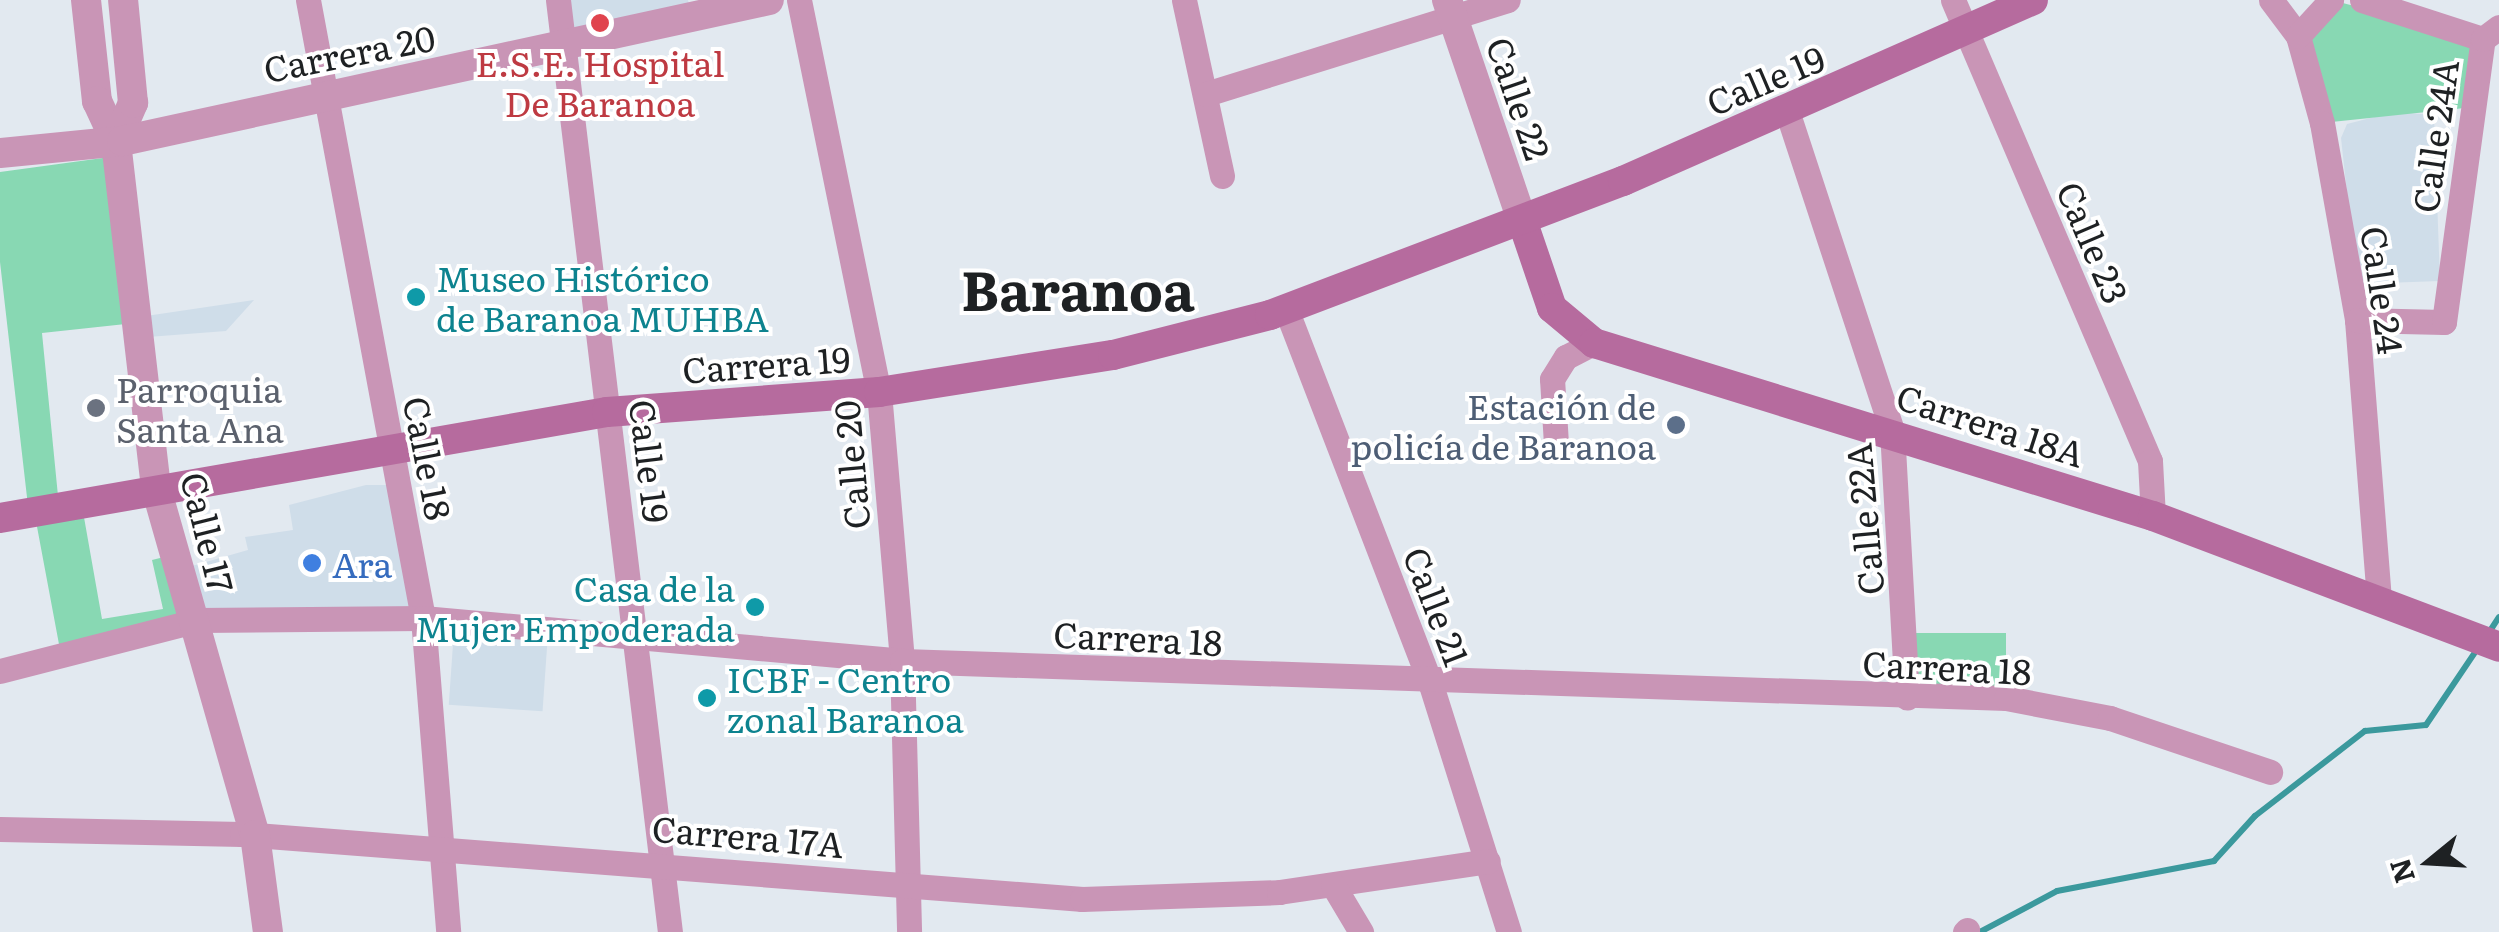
<!DOCTYPE html>
<meta charset="utf-8">
<style>
body{margin:0}
#map{position:relative;width:2499px;height:932px;overflow:hidden;background:#e2e9f0;font-family:Literata,serif}
div>[style]{position:absolute}
.built>*{inset:0;background:#cfdde9;transform-origin:0 0}
.green>*{inset:0;background:#88d8b3;transform-origin:0 0}
.stream>*{height:6px;margin:-3px;padding:0 3px;transform-origin:3px;border-radius:3px;background:#3b999d}
.minor>*{height:25px;margin:-12.5px;padding:0 12.5px;transform-origin:12.5px;border-radius:12.5px;background:#c995b6}
.tertiary>*{height:30px;margin:-15px;padding:0 15px;transform-origin:15px;border-radius:15px;background:#c995b6}
.secondary>*{height:30px;margin:-15px;padding:0 15px;transform-origin:15px;border-radius:15px;background:#b66b9e}
.dots>*{width:28px;height:28px;translate:-50% -50%;box-sizing:border-box;border:5px solid #fff;border-radius:50%}
span{translate:-50% -50%;white-space:nowrap;text-align:center;line-height:1.15;-webkit-text-stroke:8px #fff;paint-order:stroke}
.street-label{font-size:35px;color:#1e2123}
.health-label{font-size:35px;color:#be3a42}
.culture-label{font-size:35px;color:#0d838f}
.left{translate:0 -50%;text-align:left}
.right{translate:-100% -50%;text-align:right}
.worship-label{font-size:35px;color:#5b616d}
.service-label{font-size:35px;color:#4e5e75}
.shop-label{font-size:35px;color:#366cbe}
.town-label{font-size:55px;color:#1e2123;font-weight:700}
.north{position:absolute;left:2379px;top:812px;width:100px;height:100px;-webkit-text-stroke:8px #fff;paint-order:stroke;rotate:252deg;font-size:28px;font-weight:700;line-height:40px;text-align:center;color:#1e2123}
.north::after{content:'';display:block;margin:auto;width:35px;height:45px;background:#1e2123;clip-path:polygon(50% 0,100% 100%,50% 72%,0 100%)}
</style>
<div id="map">
<div class="built">
<div style="clip-path:polygon(567px 0,688px 0,690px 8px,571px 38px)"></div>
<div style="clip-path:polygon(2394px 112px,2434px 115px,2440px 281px,2357px 284px,2341px 138px,2347px 124px)"></div>
<div style="clip-path:polygon(254px 300px,226px 331px,148px 337px,146px 316px)"></div>
<div style="clip-path:polygon(366px 485px,389px 485px,414px 610px,197px 614px,185px 568px,248px 550px,245px 537px,293px 530px,289px 505px)"></div>
<div style="left:454px;top:630px;width:94px;height:75px;rotate:4deg"></div>
</div>
<div class="green">
<div style="clip-path:polygon(2331px 0,2483px 39px,2474px 107px,2322px 123px,2307px 26px)"></div>
<div style="clip-path:polygon(110px 157px,135px 323px,42px 333px,58px 496px,28px 506px,0 262px,0 172px)"></div>
<div style="clip-path:polygon(82px 506px,102px 619px,163px 609px,152px 560px,168px 556px,184px 616px,61px 655px,35px 516px)"></div>
<div style="left:1907px;top:633px;width:99px;height:65px"></div>
</div>
<div class="stream">
<div style="left:2488px;top:634px;width:20px;rotate:-57deg"></div>
<div style="left:1980px;top:932px;width:87px;rotate:-28deg"></div>
<div style="left:2057px;top:891px;width:160px;rotate:-10.8deg"></div>
<div style="left:2214px;top:861px;width:61px;rotate:-47.7deg"></div>
<div style="left:2255px;top:816px;width:139px;rotate:-37.7deg"></div>
<div style="left:2365px;top:731px;width:61px;rotate:-5.6deg"></div>
<div style="left:2426px;top:725px;width:93px;rotate:-56deg"></div>
</div>
<div class="minor">
<div style="left:308px;top:0;width:629px;rotate:79.46deg"></div>
<div style="left:423px;top:618px;width:315px;rotate:85.4deg"></div>
<div style="left:558px;top:0;width:939px;rotate:83.15deg"></div>
<div style="left:799px;top:0;width:400px;rotate:78.5deg"></div>
<div style="left:879px;top:392px;width:270px;rotate:85.1deg"></div>
<div style="left:902px;top:661px;width:271px;rotate:88.5deg"></div>
<div style="left:1184px;top:0;width:180px;rotate:77.8deg"></div>
<div style="left:1953px;top:0;width:501px;rotate:66.86deg"></div>
<div style="left:2150px;top:461px;width:55px;rotate:86.9deg"></div>
<div style="left:2271px;top:0;width:45px;rotate:53.1deg"></div>
<div style="left:2298px;top:36px;width:90px;rotate:74.6deg"></div>
<div style="left:2322px;top:123px;width:200px;rotate:79.9deg"></div>
<div style="left:2357px;top:320px;width:283px;rotate:85.5deg"></div>
<div style="left:2362px;top:0;width:127px;rotate:17.9deg"></div>
<div style="left:2298px;top:36px;width:49px;rotate:-47.5deg"></div>
<div style="left:1206px;top:94px;width:316px;rotate:-17.3deg"></div>
<div style="left:1787px;top:111px;width:336px;rotate:71.8deg"></div>
<div style="left:1892px;top:430px;width:268px;rotate:86.8deg"></div>
<div style="left:1286px;top:309px;width:403px;rotate:68.9deg"></div>
<div style="left:1431px;top:685px;width:259px;rotate:72.5deg"></div>
<div style="left:2357px;top:320px;width:87px;rotate:1.3deg"></div>
<div style="left:2444px;top:322px;width:286px;rotate:-82.2deg"></div>
<div style="left:2483px;top:39px;width:20px;rotate:-37deg"></div>
<div style="left:1556px;top:444px;width:65px;rotate:-93.5deg"></div>
<div style="left:1552px;top:379px;width:26px;rotate:-58deg"></div>
<div style="left:1566px;top:357px;width:31px;rotate:-27deg"></div>
<div style="left:0;top:671px;width:204px;rotate:-14.4deg"></div>
<div style="left:198px;top:620px;width:225px;rotate:-0.5deg"></div>
<div style="left:423px;top:618px;width:481px;rotate:5.1deg"></div>
<div style="left:902px;top:661px;width:1105px;rotate:1.92deg"></div>
<div style="left:2006px;top:698px;width:106px;rotate:10.9deg"></div>
<div style="left:2110px;top:718px;width:169px;rotate:18.6deg"></div>
<div style="left:0;top:829px;width:242px;rotate:1.2deg"></div>
<div style="left:242px;top:834px;width:843px;rotate:4.42deg"></div>
<div style="left:1082px;top:899px;width:197px;rotate:-2deg"></div>
<div style="left:1279px;top:892px;width:211px;rotate:-8.4deg"></div>
<div style="left:1333px;top:885px;width:55px;rotate:59.2deg"></div>
<div style="left:1965px;top:932px;width:3px;rotate:-45deg"></div>
</div>
<div class="tertiary">
<div style="left:86px;top:0;width:102px;rotate:83.8deg"></div>
<div style="left:97px;top:101px;width:45px;rotate:65.1deg"></div>
<div style="left:116px;top:142px;width:348px;rotate:83.4deg"></div>
<div style="left:156px;top:488px;width:361px;rotate:74.1deg"></div>
<div style="left:255px;top:835px;width:98px;rotate:82.4deg"></div>
<div style="left:1447px;top:0;width:232px;rotate:71.2deg"></div>
<div style="left:116px;top:142px;width:43px;rotate:-66.4deg"></div>
<div style="left:133px;top:103px;width:103px;rotate:-95.5deg"></div>
<div style="left:0;top:153px;width:123px;rotate:-5.6deg"></div>
<div style="left:122px;top:141px;width:662px;rotate:-12.29deg"></div>
</div>
<div class="secondary">
<div style="left:1522px;top:220px;width:93px;rotate:71.2deg"></div>
<div style="left:1552px;top:308px;width:55px;rotate:39.8deg"></div>
<div style="left:1594px;top:343px;width:585px;rotate:17.2deg"></div>
<div style="left:2153px;top:516px;width:370px;rotate:20.7deg"></div>
<div style="left:0;top:518px;width:616px;rotate:-9.91deg"></div>
<div style="left:607px;top:412px;width:273px;rotate:-4.2deg"></div>
<div style="left:879px;top:392px;width:237px;rotate:-9deg"></div>
<div style="left:1113px;top:355px;width:162px;rotate:-14.3deg"></div>
<div style="left:1270px;top:315px;width:378px;rotate:-20.8deg"></div>
<div style="left:1623px;top:181px;width:448px;rotate:-23.8deg"></div>
</div>
<div class="dots">
<div style="left:600px;top:23px;background:#e0444e"></div>
<div style="left:416px;top:297px;background:#0f9aa8"></div>
<div style="left:96px;top:408px;background:#6b7280"></div>
<div style="left:1676px;top:425px;background:#5c6f8a"></div>
<div style="left:312px;top:563px;background:#3f7fe0"></div>
<div style="left:755px;top:607px;background:#0f9aa8"></div>
<div style="left:707px;top:698px;background:#0f9aa8"></div>
</div>
<div class="street-label">
<span style="left:349px;top:52px;rotate:-11deg">Carrera 20</span>
<span style="left:1765px;top:79px;rotate:-23deg">Calle 19</span>
<span style="left:1520px;top:98px;rotate:71deg">Calle 22</span>
<span style="left:2434px;top:136px;rotate:-82deg">Calle 24A</span>
<span style="left:2094px;top:242px;rotate:67deg">Calle 23</span>
<span style="left:2384px;top:290px;rotate:82deg">Calle 24</span>
<span style="left:766px;top:363px;rotate:-4deg">Carrera 19</span>
<span style="left:1991px;top:424px;rotate:18deg">Carrera 18A</span>
<span style="left:429px;top:458px;rotate:79deg">Calle 18</span>
<span style="left:651px;top:461px;rotate:83deg">Calle 19</span>
<span style="left:850px;top:465px;rotate:-95deg">Calle 20</span>
<span style="left:1863px;top:519px;rotate:-95deg">Calle 22A</span>
<span style="left:209px;top:532px;rotate:76deg">Calle 17</span>
<span style="left:1438px;top:606px;rotate:69deg">Calle 21</span>
<span style="left:1138px;top:637px;rotate:3deg">Carrera 18</span>
<span style="left:1947px;top:666px;rotate:3deg">Carrera 18</span>
<span style="left:748px;top:835px;rotate:5deg">Carrera 17A</span>
</div>
<div class="health-label">
<span style="left:600px;top:82px">E.S.E. Hospital<br>De Baranoa</span>
</div>
<div class="culture-label">
<span class="left" style="left:436px;top:297px">Museo Histórico<br>de Baranoa MUHBA</span>
<span class="right" style="left:735px;top:607px">Casa de la<br>Mujer Empoderada</span>
<span class="left" style="left:727px;top:698px">ICBF - Centro<br>zonal Baranoa</span>
</div>
<div class="worship-label">
<span class="left" style="left:116px;top:408px">Parroquia<br>Santa Ana</span>
</div>
<div class="service-label">
<span class="right" style="left:1656px;top:425px">Estación de<br>policía de Baranoa</span>
</div>
<div class="shop-label">
<span class="left" style="left:332px;top:563px">Ara</span>
</div>
<div class="town-label">
<span style="left:1078px;top:288px">Baranoa</span>
</div>
<div class="north">N</div>
</div>
